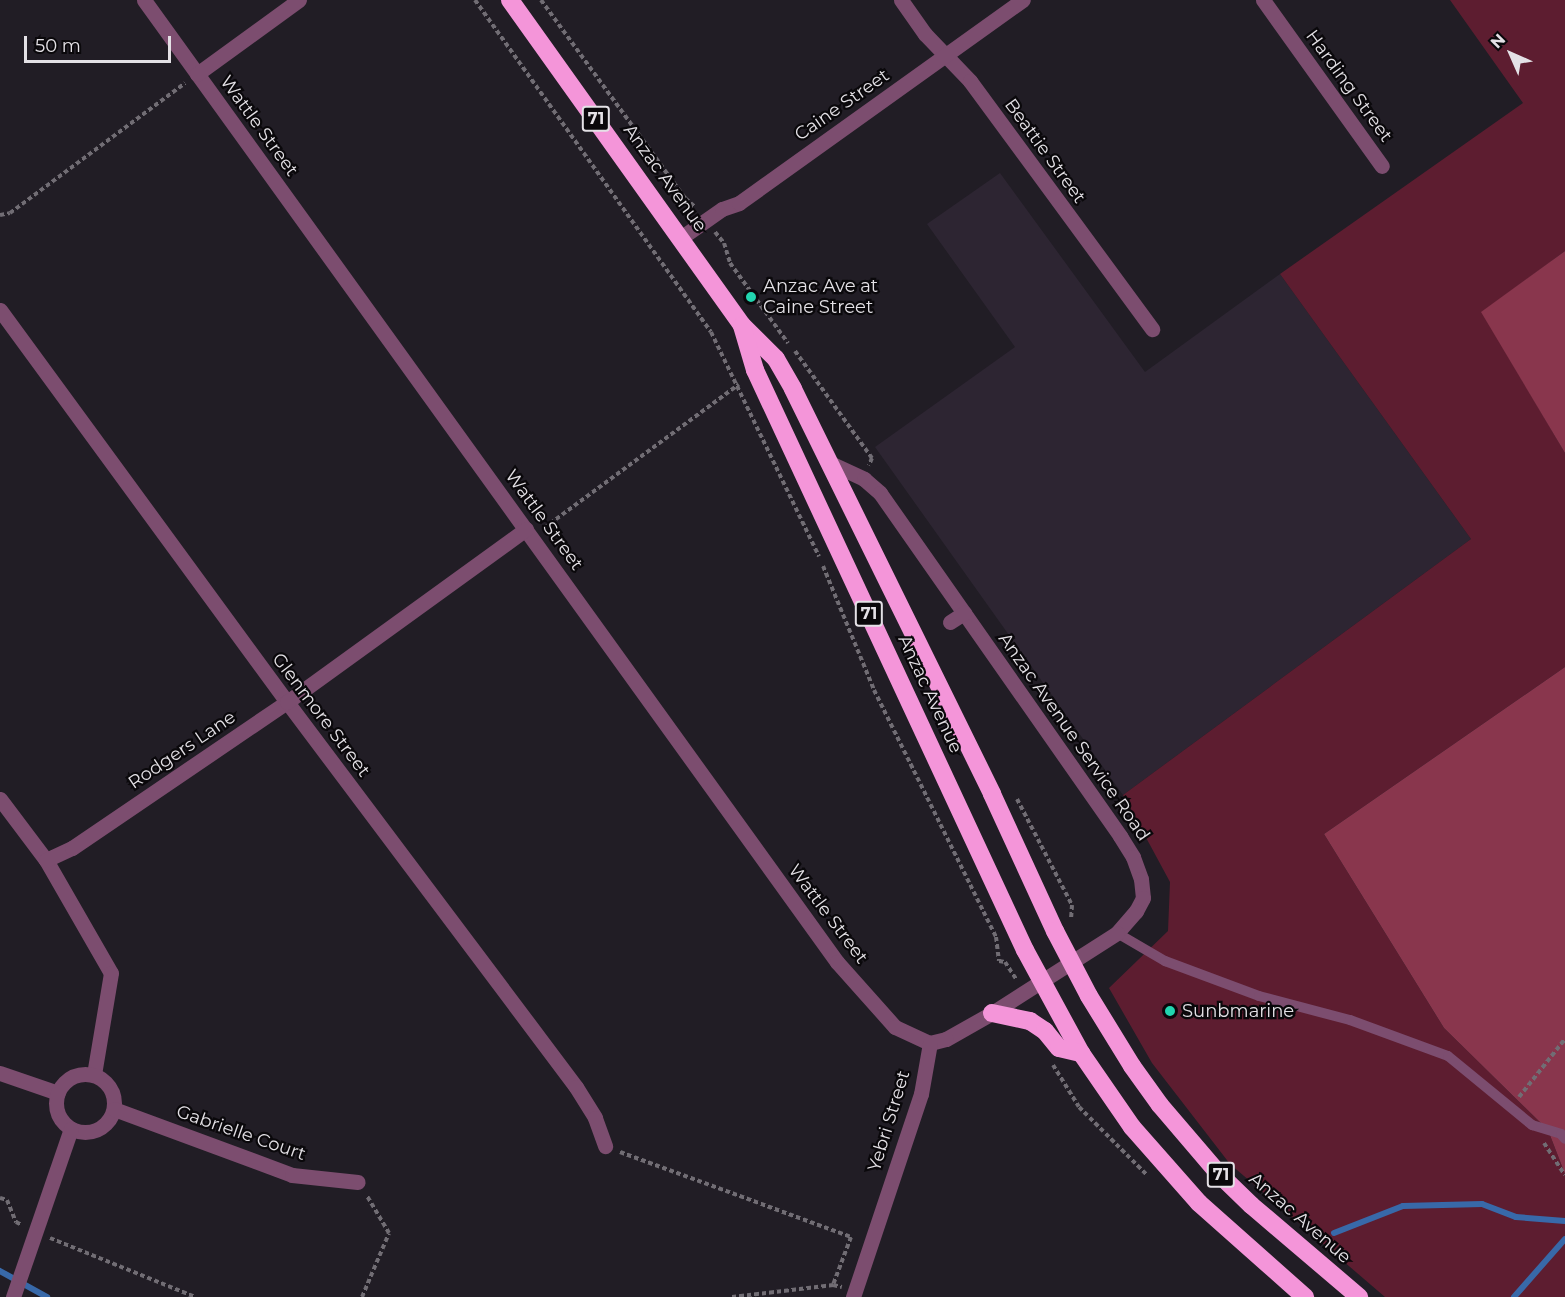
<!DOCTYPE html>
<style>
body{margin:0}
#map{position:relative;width:1565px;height:1297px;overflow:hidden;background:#211d25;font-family:Montserrat,sans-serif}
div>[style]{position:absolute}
.built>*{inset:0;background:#2d2532}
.green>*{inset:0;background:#5d1d30}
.forest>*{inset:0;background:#89364d}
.stream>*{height:6px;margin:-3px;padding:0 3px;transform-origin:3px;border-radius:3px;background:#3869a9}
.path>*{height:4px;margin-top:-2px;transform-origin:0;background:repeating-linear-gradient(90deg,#716d74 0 4.5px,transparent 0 7.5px)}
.lane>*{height:10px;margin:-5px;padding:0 5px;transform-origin:5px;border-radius:5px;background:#7c4d6f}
.street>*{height:15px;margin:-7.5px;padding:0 7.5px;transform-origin:7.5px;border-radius:7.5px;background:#7c4d6f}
.street>.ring{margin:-7.5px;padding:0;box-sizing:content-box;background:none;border:15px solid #7c4d6f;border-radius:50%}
.highway>*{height:18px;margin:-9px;padding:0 9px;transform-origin:9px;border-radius:9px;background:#f495d9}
.dots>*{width:16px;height:16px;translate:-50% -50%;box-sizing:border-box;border:3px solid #0a080b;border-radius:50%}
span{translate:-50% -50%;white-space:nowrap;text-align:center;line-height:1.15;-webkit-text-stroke:4.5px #0a080b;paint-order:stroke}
.shield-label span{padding:2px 4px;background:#0a080b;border:2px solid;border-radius:4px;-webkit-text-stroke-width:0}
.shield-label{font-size:16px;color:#e4e1e6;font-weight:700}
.street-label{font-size:18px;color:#e4e1e6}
.poi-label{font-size:18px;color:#e4e1e6}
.left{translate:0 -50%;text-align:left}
.north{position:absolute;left:1481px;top:24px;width:60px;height:60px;-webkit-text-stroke:4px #0a080b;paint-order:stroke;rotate:315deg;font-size:16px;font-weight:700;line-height:24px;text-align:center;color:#e4e1e6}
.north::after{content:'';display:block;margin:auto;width:21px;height:27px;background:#e4e1e6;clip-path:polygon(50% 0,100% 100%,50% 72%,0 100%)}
.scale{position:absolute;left:24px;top:36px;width:147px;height:27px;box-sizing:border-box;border:3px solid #e4e1e6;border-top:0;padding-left:8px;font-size:18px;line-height:21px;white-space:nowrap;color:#e4e1e6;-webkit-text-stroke:4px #0a080b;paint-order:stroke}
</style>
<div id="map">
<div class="built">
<div style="clip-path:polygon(1000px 173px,1145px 372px,1280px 274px,1471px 539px,1123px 795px,875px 447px,1015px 347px,927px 224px)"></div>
</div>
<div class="green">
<div style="clip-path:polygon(1450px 0,1565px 0,1565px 251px,1482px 312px,1565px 453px,1565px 667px,1324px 834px,1444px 1028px,1548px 1130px,1565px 1174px,1565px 1297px,1385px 1297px,1230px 1164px,1152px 1063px,1109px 988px,1168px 931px,1170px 882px,1123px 795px,1471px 539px,1280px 274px,1523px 103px)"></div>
</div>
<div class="forest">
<div style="clip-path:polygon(1565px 251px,1565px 453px,1481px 312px)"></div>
<div style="clip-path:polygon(1565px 667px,1565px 1174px,1548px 1130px,1444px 1028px,1324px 834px)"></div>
</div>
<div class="stream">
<div style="left:1334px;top:1233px;width:74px;rotate:-21.4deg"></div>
<div style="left:1403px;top:1206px;width:79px;rotate:-1.5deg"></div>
<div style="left:1482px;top:1204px;width:36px;rotate:21deg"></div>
<div style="left:1516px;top:1217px;width:49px;rotate:4.7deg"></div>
<div style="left:0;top:1271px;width:54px;rotate:29deg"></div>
<div style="left:1514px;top:1297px;width:77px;rotate:-48.7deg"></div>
</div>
<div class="path">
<div style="left:475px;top:0;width:407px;rotate:54.6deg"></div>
<div style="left:711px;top:332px;width:249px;rotate:64.3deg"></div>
<div style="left:541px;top:0;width:245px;rotate:54deg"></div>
<div style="left:685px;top:198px;width:15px;rotate:42deg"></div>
<div style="left:0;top:215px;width:10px;rotate:-11deg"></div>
<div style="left:10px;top:213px;width:218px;rotate:-36.6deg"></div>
<div style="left:715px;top:232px;width:14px;rotate:51deg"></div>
<div style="left:724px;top:243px;width:21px;rotate:73deg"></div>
<div style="left:730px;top:263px;width:99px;rotate:54.1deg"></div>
<div style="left:795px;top:351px;width:132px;rotate:54.3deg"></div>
<div style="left:872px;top:458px;width:8px;rotate:113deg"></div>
<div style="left:544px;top:528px;width:242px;rotate:-36.4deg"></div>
<div style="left:823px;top:566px;width:134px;rotate:67.6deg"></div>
<div style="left:874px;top:690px;width:275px;rotate:63.7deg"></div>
<div style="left:996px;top:937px;width:24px;rotate:83deg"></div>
<div style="left:999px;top:961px;width:6px;rotate:9deg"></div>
<div style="left:1005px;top:962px;width:20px;rotate:57deg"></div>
<div style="left:1017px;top:799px;width:119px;rotate:62.6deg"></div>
<div style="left:1072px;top:905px;width:14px;rotate:94deg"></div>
<div style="left:1053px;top:1065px;width:49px;rotate:58.2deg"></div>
<div style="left:1079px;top:1107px;width:96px;rotate:45deg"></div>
<div style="left:1519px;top:1097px;width:74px;rotate:-51.6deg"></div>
<div style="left:1544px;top:1143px;width:38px;rotate:57deg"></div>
<div style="left:620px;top:1152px;width:246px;rotate:20.2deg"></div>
<div style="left:851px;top:1237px;width:51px;rotate:110.6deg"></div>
<div style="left:0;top:1198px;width:7px;rotate:16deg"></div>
<div style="left:7px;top:1200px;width:24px;rotate:68deg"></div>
<div style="left:16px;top:1222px;width:7px;rotate:27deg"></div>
<div style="left:50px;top:1238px;width:157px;rotate:22.1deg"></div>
<div style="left:362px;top:1297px;width:69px;rotate:-67.1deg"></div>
<div style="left:389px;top:1233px;width:43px;rotate:-120.7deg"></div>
<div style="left:732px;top:1297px;width:102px;rotate:-6.8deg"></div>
<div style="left:833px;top:1285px;width:9px;rotate:13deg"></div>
</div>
<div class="lane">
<div style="left:1117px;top:933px;width:56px;rotate:30.3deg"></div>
<div style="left:1165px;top:961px;width:100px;rotate:20.4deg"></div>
<div style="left:1259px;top:996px;width:94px;rotate:14.8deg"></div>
<div style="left:1350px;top:1020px;width:104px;rotate:20.2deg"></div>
<div style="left:1448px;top:1056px;width:109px;rotate:39.4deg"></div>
<div style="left:1532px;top:1125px;width:30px;rotate:17deg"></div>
<div style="left:1561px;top:1134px;width:6px;rotate:51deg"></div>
</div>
<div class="street">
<div style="left:144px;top:0;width:1186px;rotate:54.23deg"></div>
<div style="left:837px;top:962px;width:87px;rotate:48.3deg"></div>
<div style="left:895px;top:1027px;width:38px;rotate:25deg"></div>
<div style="left:901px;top:0;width:42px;rotate:54.8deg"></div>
<div style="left:925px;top:34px;width:65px;rotate:46.2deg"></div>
<div style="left:970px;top:81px;width:308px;rotate:53.7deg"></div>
<div style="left:1263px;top:0;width:204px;rotate:54.4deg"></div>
<div style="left:197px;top:74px;width:126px;rotate:-36deg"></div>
<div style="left:682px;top:237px;width:49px;rotate:-35deg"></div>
<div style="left:722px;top:209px;width:18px;rotate:-19deg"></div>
<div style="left:739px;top:203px;width:349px;rotate:-35.6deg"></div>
<div style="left:0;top:310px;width:486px;rotate:53.8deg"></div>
<div style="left:287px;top:702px;width:481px;rotate:53.1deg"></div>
<div style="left:576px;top:1087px;width:36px;rotate:58deg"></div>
<div style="left:595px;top:1118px;width:30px;rotate:70deg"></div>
<div style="left:828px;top:462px;width:40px;rotate:25deg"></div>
<div style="left:864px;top:479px;width:21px;rotate:41deg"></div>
<div style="left:880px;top:493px;width:419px;rotate:55deg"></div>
<div style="left:1120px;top:836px;width:25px;rotate:58deg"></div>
<div style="left:1133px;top:857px;width:23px;rotate:70deg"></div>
<div style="left:1141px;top:879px;width:19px;rotate:84deg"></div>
<div style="left:1143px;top:898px;width:15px;rotate:118deg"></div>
<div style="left:1136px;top:911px;width:29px;rotate:131deg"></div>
<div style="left:1117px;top:933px;width:148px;rotate:147.4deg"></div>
<div style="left:992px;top:1013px;width:53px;rotate:150.5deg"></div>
<div style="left:946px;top:1039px;width:16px;rotate:166deg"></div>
<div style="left:950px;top:622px;width:17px;rotate:-33deg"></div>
<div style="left:0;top:799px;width:76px;rotate:53deg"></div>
<div style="left:46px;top:860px;width:130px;rotate:60.1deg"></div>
<div style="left:111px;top:973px;width:103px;rotate:99.5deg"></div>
<div style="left:46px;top:860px;width:29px;rotate:-25deg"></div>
<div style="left:72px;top:848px;width:260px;rotate:-34.2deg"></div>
<div style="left:287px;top:702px;width:295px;rotate:-35.9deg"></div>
<div style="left:0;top:1073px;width:61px;rotate:19deg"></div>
<div class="ring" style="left:56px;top:1074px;width:43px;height:43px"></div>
<div style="left:114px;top:1109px;width:190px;rotate:20.3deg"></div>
<div style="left:292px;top:1175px;width:66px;rotate:6.1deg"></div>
<div style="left:13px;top:1297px;width:178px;rotate:-71deg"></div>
<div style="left:853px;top:1297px;width:214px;rotate:-71.5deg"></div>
<div style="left:921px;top:1094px;width:52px;rotate:-80deg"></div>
</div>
<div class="highway">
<div style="left:510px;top:0;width:399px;rotate:54.5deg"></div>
<div style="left:742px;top:325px;width:48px;rotate:45deg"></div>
<div style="left:776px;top:359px;width:34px;rotate:60deg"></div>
<div style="left:793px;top:389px;width:451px;rotate:63.8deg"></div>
<div style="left:992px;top:794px;width:151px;rotate:65.3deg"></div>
<div style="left:1055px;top:931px;width:73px;rotate:62.4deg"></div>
<div style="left:1089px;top:996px;width:82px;rotate:58.4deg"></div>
<div style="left:1132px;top:1066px;width:48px;rotate:54.3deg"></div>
<div style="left:1160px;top:1105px;width:89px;rotate:49.5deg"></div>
<div style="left:1218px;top:1173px;width:46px;rotate:44.1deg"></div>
<div style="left:1251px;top:1205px;width:142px;rotate:40.4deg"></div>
<div style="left:742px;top:326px;width:46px;rotate:73.5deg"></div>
<div style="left:755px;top:370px;width:640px;rotate:65.04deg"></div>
<div style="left:1025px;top:950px;width:117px;rotate:61.5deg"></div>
<div style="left:1081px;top:1053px;width:90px;rotate:55.4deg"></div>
<div style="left:1132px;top:1127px;width:101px;rotate:48.6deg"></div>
<div style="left:1199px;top:1203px;width:142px;rotate:41.6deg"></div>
<div style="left:992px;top:1013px;width:39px;rotate:12deg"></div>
<div style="left:1030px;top:1021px;width:18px;rotate:34deg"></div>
<div style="left:1045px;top:1031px;width:22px;rotate:51deg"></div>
<div style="left:1059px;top:1048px;width:23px;rotate:13deg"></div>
</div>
<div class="dots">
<div style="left:751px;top:297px;background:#22d5af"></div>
<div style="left:1170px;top:1011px;background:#22d5af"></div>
</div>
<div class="shield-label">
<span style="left:596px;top:119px">71</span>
<span style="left:869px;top:614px">71</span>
<span style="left:1221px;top:1175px">71</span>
</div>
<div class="street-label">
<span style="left:1349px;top:86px;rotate:54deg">Harding Street</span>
<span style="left:842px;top:105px;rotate:-35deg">Caine Street</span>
<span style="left:259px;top:126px;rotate:54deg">Wattle Street</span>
<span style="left:1045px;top:151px;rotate:54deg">Beattie Street</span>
<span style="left:665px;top:178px;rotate:54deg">Anzac Avenue</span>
<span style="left:544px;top:520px;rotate:54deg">Wattle Street</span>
<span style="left:930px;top:694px;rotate:65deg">Anzac Avenue</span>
<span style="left:321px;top:715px;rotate:53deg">Glenmore Street</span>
<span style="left:1074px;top:737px;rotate:55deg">Anzac Avenue Service Road</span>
<span style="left:182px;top:750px;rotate:-34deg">Rodgers Lane</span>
<span style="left:828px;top:914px;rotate:53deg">Wattle Street</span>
<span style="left:889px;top:1121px;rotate:-73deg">Yebri Street</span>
<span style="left:241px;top:1133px;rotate:19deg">Gabrielle Court</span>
<span style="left:1300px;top:1218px;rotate:41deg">Anzac Avenue</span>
</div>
<div class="poi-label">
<span class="left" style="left:763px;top:297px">Anzac Ave at<br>Caine Street</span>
<span class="left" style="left:1182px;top:1011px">Sunbmarine</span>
</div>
<div class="north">N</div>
<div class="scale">50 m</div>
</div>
